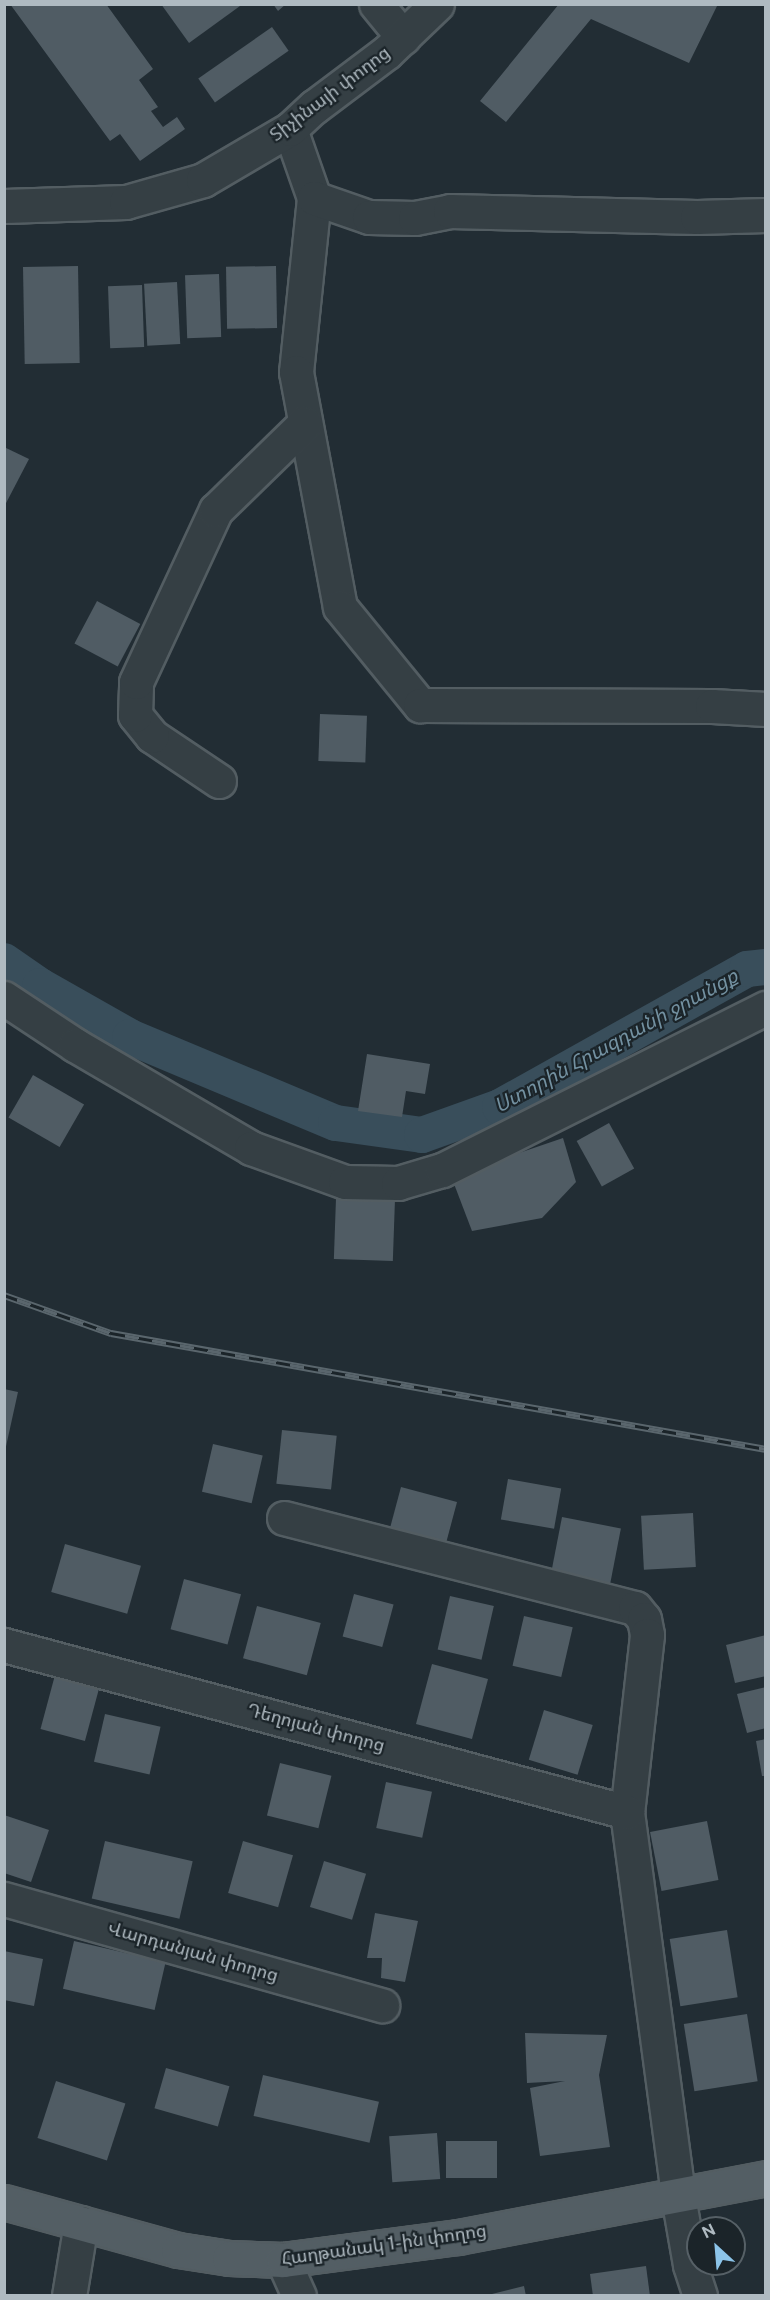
<!DOCTYPE html>
<meta charset="utf-8">
<style>
body{margin:0}
#map{position:relative;width:770px;height:2300px;overflow:hidden;background:#222d34;font-family:"Public Sans","Noto Sans Armenian",sans-serif}
div>[style]{position:absolute}
.canal>*{height:36px;margin:-18px;padding:0 18px;transform-origin:18px;border-radius:18px;background:#394e5b}
.building>*{inset:0;background:#505c64;transform-origin:0 0}
.roads{filter:drop-shadow(2px 0 #535d62) drop-shadow(-2px 0 #535d62) drop-shadow(0 2px #535d62) drop-shadow(0 -2px #535d62)}
.minor>*{height:33px;margin:-16.5px;padding:0 16.5px;transform-origin:16.5px;border-radius:16.5px;background:#353f44}
.major>*{height:33px;margin:-16.5px;padding:0 16.5px;transform-origin:16.5px;border-radius:16.5px;background:#535e64}
.rail>*{height:7px;margin-top:-3.5px;transform-origin:0;background:repeating-linear-gradient(90deg,#1b2429 0 14px,#5a666d 0 28px);box-sizing:border-box;border-block:2px solid #5a666d}
span{translate:-50% -50%;white-space:nowrap;text-align:center;line-height:1.15;-webkit-text-stroke:4.5px #1b2429;paint-order:stroke}
.street-label{font-size:18px;color:#afbac1}
.water-label{font-size:20px;color:#7391a1;font-style:italic}
.frame{position:absolute;inset:0;border:6px solid #afbac1;pointer-events:none}
.north{position:absolute;left:686px;top:2216px;width:60px;height:60px;box-sizing:border-box;background:#1b2429;border:2px solid #566066;border-radius:50%;rotate:334deg;font-size:16px;font-weight:700;line-height:24px;text-align:center;color:#afbac1}
.north::after{content:'';display:block;margin:auto;width:21px;height:27px;background:#8cc4e9;clip-path:polygon(50% 0,100% 100%,50% 72%,0 100%)}
</style>
<div id="map">
<div class="canal">
<div style="left:4px;top:961px;width:44px;rotate:34.8deg"></div>
<div style="left:40px;top:986px;width:103px;rotate:29.5deg"></div>
<div style="left:130px;top:1037px;width:223px;rotate:22.7deg"></div>
<div style="left:336px;top:1123px;width:87px;rotate:7.9deg"></div>
<div style="left:422px;top:1135px;width:83px;rotate:-19.7deg"></div>
<div style="left:500px;top:1107px;width:283px;rotate:-29.2deg"></div>
<div style="left:747px;top:969px;width:19px;rotate:-6deg"></div>
</div>
<div class="building">
<div style="clip-path:polygon(10px 4px,106px 4px,153px 69px,139px 80px,158px 107px,151px 111px,163px 127px,177px 117px,185px 129px,140px 161px,120px 134px,110px 141px)"></div>
<div style="clip-path:polygon(161px 4px,239px 4px,240px 6px,189px 43px)"></div>
<div style="clip-path:polygon(273px 4px,286px 4px,278px 11px)"></div>
<div style="clip-path:polygon(559px 4px,718px 4px,689px 63px,591px 19px,506px 122px,480px 101px)"></div>
<div style="left:272px;top:27px;width:29px;height:90px;rotate:55deg"></div>
<div style="left:78px;top:266px;width:97px;height:55px;rotate:89deg"></div>
<div style="left:276px;top:266px;width:62px;height:50px;rotate:89deg"></div>
<div style="left:219px;top:274px;width:63px;height:34px;rotate:88deg"></div>
<div style="left:177px;top:282px;width:62px;height:33px;rotate:87deg"></div>
<div style="left:142px;top:285px;width:62px;height:34px;rotate:88deg"></div>
<div style="clip-path:polygon(4px 447px,29px 459px,4px 507px)"></div>
<div style="left:97px;top:601px;width:49px;height:48px;rotate:28deg"></div>
<div style="left:320px;top:714px;width:47px;height:47px;rotate:2deg"></div>
<div style="clip-path:polygon(367px 1054px,430px 1064px,425px 1094px,406px 1091px,402px 1117px,358px 1111px)"></div>
<div style="left:33px;top:1075px;width:59px;height:49px;rotate:30deg"></div>
<div style="left:609px;top:1123px;width:52px;height:37px;rotate:61deg"></div>
<div style="clip-path:polygon(563px 1138px,576px 1182px,542px 1218px,472px 1231px,451px 1176px)"></div>
<div style="left:336px;top:1198px;width:59px;height:61px;rotate:2deg"></div>
<div style="clip-path:polygon(4px 1389px,18px 1392px,5px 1451px,4px 1451px)"></div>
<div style="left:282px;top:1430px;width:55px;height:54px;rotate:6deg"></div>
<div style="left:213px;top:1444px;width:51px;height:49px;rotate:13deg"></div>
<div style="left:508px;top:1479px;width:54px;height:41px;rotate:10deg"></div>
<div style="left:401px;top:1487px;width:58px;height:48px;rotate:15deg"></div>
<div style="left:693px;top:1513px;width:54px;height:52px;rotate:87deg"></div>
<div style="left:562px;top:1517px;width:60px;height:57px;rotate:11deg"></div>
<div style="left:65px;top:1544px;width:79px;height:50px;rotate:16deg"></div>
<div style="left:184px;top:1579px;width:59px;height:52px;rotate:15deg"></div>
<div style="left:354px;top:1594px;width:41px;height:44px;rotate:15deg"></div>
<div style="left:450px;top:1596px;width:45px;height:55px;rotate:13deg"></div>
<div style="left:257px;top:1606px;width:66px;height:54px;rotate:15deg"></div>
<div style="left:524px;top:1616px;width:50px;height:51px;rotate:13deg"></div>
<div style="clip-path:polygon(766px 1635px,766px 1676px,735px 1683px,726px 1645px)"></div>
<div style="left:432px;top:1664px;width:58px;height:62px;rotate:15deg"></div>
<div style="left:55px;top:1675px;width:46px;height:56px;rotate:15deg"></div>
<div style="clip-path:polygon(766px 1687px,766px 1728px,747px 1733px,737px 1694px)"></div>
<div style="left:544px;top:1710px;width:51px;height:52px;rotate:17deg"></div>
<div style="left:105px;top:1714px;width:57px;height:49px;rotate:13deg"></div>
<div style="clip-path:polygon(766px 1739px,766px 1776px,762px 1776px,756px 1741px)"></div>
<div style="left:280px;top:1763px;width:53px;height:54px;rotate:14deg"></div>
<div style="left:386px;top:1782px;width:47px;height:47px;rotate:12deg"></div>
<div style="clip-path:polygon(4px 1815px,49px 1830px,31px 1882px,4px 1873px)"></div>
<div style="left:707px;top:1821px;width:60px;height:58px;rotate:79deg"></div>
<div style="left:105px;top:1841px;width:90px;height:59px;rotate:13deg"></div>
<div style="left:243px;top:1841px;width:52px;height:54px;rotate:16deg"></div>
<div style="left:324px;top:1861px;width:44px;height:48px;rotate:17deg"></div>
<div style="clip-path:polygon(375px 1913px,418px 1921px,405px 1982px,381px 1978px,382px 1958px,367px 1958px)"></div>
<div style="left:727px;top:1930px;width:68px;height:58px;rotate:81deg"></div>
<div style="left:74px;top:1941px;width:94px;height:49px;rotate:13deg"></div>
<div style="clip-path:polygon(4px 1951px,43px 1959px,34px 2006px,4px 2000px)"></div>
<div style="left:747px;top:2014px;width:68px;height:64px;rotate:81deg"></div>
<div style="clip-path:polygon(525px 2033px,607px 2035px,599px 2075px,610px 2147px,540px 2156px,530px 2088px,565px 2081px,527px 2083px)"></div>
<div style="left:166px;top:2068px;width:66px;height:42px;rotate:16deg"></div>
<div style="left:263px;top:2075px;width:119px;height:42px;rotate:13deg"></div>
<div style="left:56px;top:2081px;width:73px;height:60px;rotate:18deg"></div>
<div style="left:437px;top:2133px;width:46px;height:48px;rotate:86deg"></div>
<div style="left:497px;top:2141px;width:37px;height:51px;rotate:90deg"></div>
<div style="clip-path:polygon(646px 2266px,650px 2296px,593px 2296px,590px 2274px)"></div>
<div style="clip-path:polygon(524px 2286px,526px 2296px,488px 2296px,488px 2295px)"></div>
</div>
<div class="roads">
<div class="minor">
<div style="left:376px;top:4px;width:43px;rotate:50.7deg"></div>
<div style="left:290px;top:129px;width:73px;rotate:70.8deg"></div>
<div style="left:314px;top:198px;width:175px;rotate:95.9deg"></div>
<div style="left:296px;top:372px;width:239px;rotate:79.4deg"></div>
<div style="left:340px;top:607px;width:127px;rotate:50.8deg"></div>
<div style="left:420px;top:705px;width:292px;rotate:0.2deg"></div>
<div style="left:712px;top:706px;width:54px;rotate:3.2deg"></div>
<div style="left:314px;top:198px;width:58px;rotate:19.1deg"></div>
<div style="left:369px;top:217px;width:46px;rotate:1.2deg"></div>
<div style="left:415px;top:218px;width:36px;rotate:-11deg"></div>
<div style="left:450px;top:211px;width:247px;rotate:1.4deg"></div>
<div style="left:697px;top:217px;width:69px;rotate:-1.7deg"></div>
<div style="left:4px;top:206px;width:122px;rotate:-1.9deg"></div>
<div style="left:126px;top:202px;width:80px;rotate:-15.9deg"></div>
<div style="left:203px;top:180px;width:101px;rotate:-30.4deg"></div>
<div style="left:290px;top:129px;width:33px;rotate:-43deg"></div>
<div style="left:314px;top:107px;width:91px;rotate:-37deg"></div>
<div style="left:387px;top:52px;width:69px;rotate:-43.8deg"></div>
<div style="left:219px;top:781px;width:81px;rotate:-146.1deg"></div>
<div style="left:152px;top:736px;width:27px;rotate:-129deg"></div>
<div style="left:135px;top:715px;width:33px;rotate:-88deg"></div>
<div style="left:136px;top:682px;width:190px;rotate:-65.1deg"></div>
<div style="left:216px;top:510px;width:124px;rotate:-44.3deg"></div>
<div style="left:4px;top:998px;width:85px;rotate:33.5deg"></div>
<div style="left:75px;top:1045px;width:204px;rotate:30.3deg"></div>
<div style="left:251px;top:1148px;width:100px;rotate:19.9deg"></div>
<div style="left:345px;top:1182px;width:53px;rotate:1.1deg"></div>
<div style="left:398px;top:1183px;width:46px;rotate:-16.5deg"></div>
<div style="left:442px;top:1170px;width:362px;rotate:-26.6deg"></div>
<div style="left:284px;top:1518px;width:362px;rotate:14.4deg"></div>
<div style="left:635px;top:1608px;width:14px;rotate:51deg"></div>
<div style="left:644px;top:1619px;width:16px;rotate:79deg"></div>
<div style="left:647px;top:1635px;width:178px;rotate:96.4deg"></div>
<div style="left:627px;top:1812px;width:387px;rotate:82.4deg"></div>
<div style="left:678px;top:2196px;width:70px;rotate:80.1deg"></div>
<div style="left:690px;top:2265px;width:33px;rotate:72deg"></div>
<div style="left:4px;top:1645px;width:645px;rotate:15.01deg"></div>
<div style="left:4px;top:1899px;width:393px;rotate:15.7deg"></div>
<div style="left:283px;top:2260px;width:39px;rotate:66deg"></div>
<div style="left:69px;top:2296px;width:74px;rotate:-80.7deg"></div>
</div>
<div class="major">
<div style="left:4px;top:2202px;width:180px;rotate:15.4deg"></div>
<div style="left:178px;top:2250px;width:52px;rotate:8.9deg"></div>
<div style="left:229px;top:2258px;width:54px;rotate:2.1deg"></div>
<div style="left:283px;top:2260px;width:177px;rotate:-7.5deg"></div>
<div style="left:458px;top:2237px;width:314px;rotate:-10.8deg"></div>
</div>
</div>
<div class="rail">
<div style="left:4px;top:1295px;width:114px;rotate:19.6deg"></div>
<div style="left:111px;top:1333px;width:665px;rotate:10.04deg"></div>
</div>
<div class="street-label">
<span style="left:330px;top:94px;rotate:-37deg">Տիչինայի փողոց</span>
<span style="left:316px;top:1728px;rotate:15deg">Դեղոյան փողոց</span>
<span style="left:193px;top:1952px;rotate:16deg">Վարդանյան փողոց</span>
<span style="left:384px;top:2245px;rotate:-8deg">Հաղթանակ 1-ին փողոց</span>
</div>
<div class="water-label">
<span style="left:616px;top:1041px;rotate:-29deg">Ստորին Հրազդանի ջրանցք</span>
</div>
<div class="frame"></div>
<div class="north">N</div>
</div>
